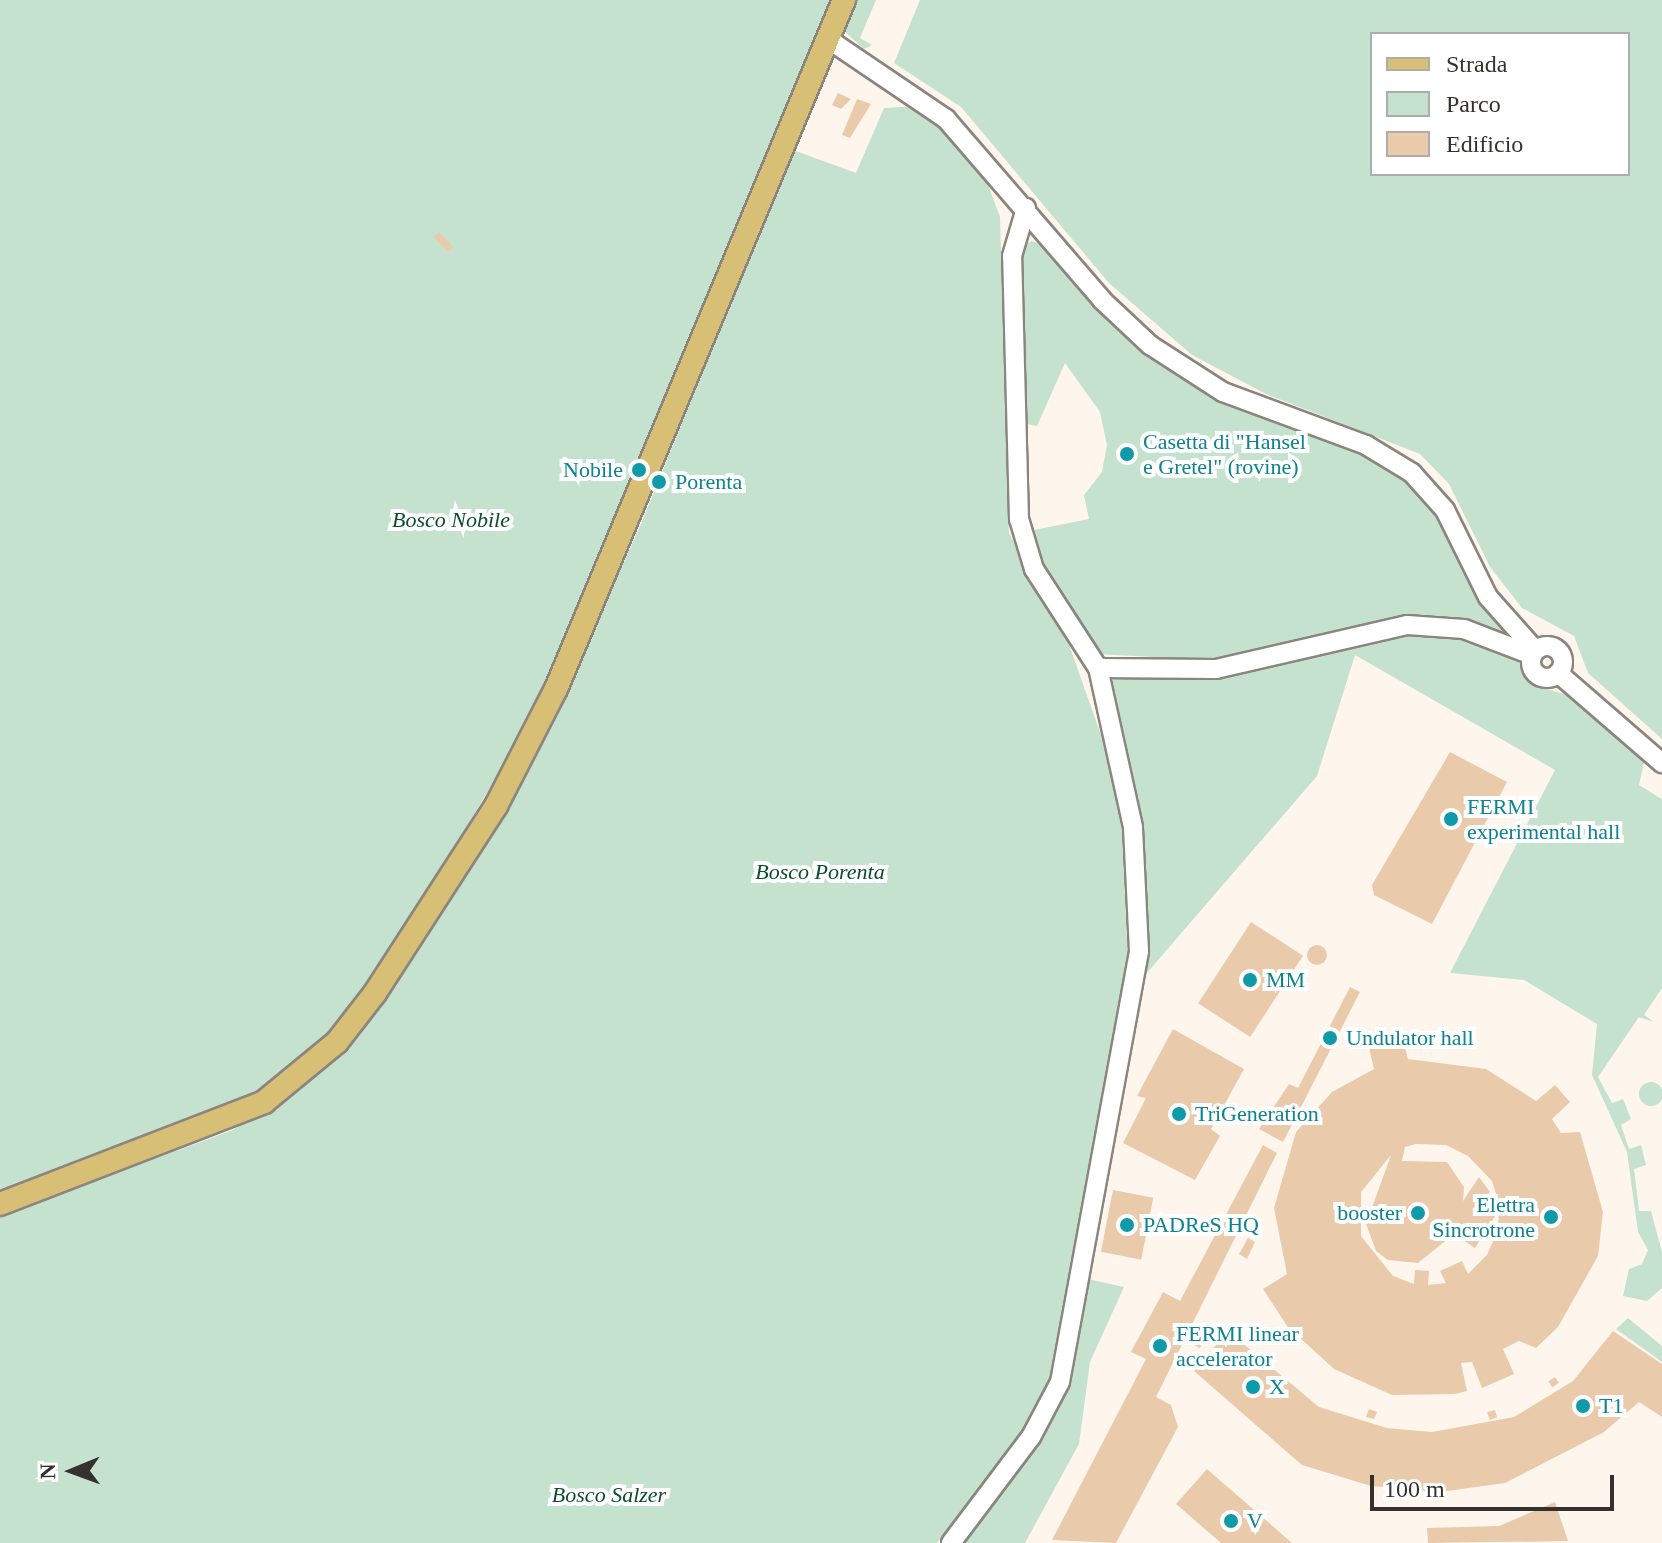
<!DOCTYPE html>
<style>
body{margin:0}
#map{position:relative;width:1662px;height:1543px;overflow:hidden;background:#fef6ed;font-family:"Times New Roman",serif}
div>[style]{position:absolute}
.green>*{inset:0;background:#c4e2cd}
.round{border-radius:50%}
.building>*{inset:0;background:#e9cbab;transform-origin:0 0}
.roads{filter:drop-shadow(2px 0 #8c857d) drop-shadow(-2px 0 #8c857d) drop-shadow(0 2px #8c857d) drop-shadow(0 -2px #8c857d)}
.minor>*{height:18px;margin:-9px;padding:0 9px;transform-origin:9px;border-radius:9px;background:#fff}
.minor>.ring{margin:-9px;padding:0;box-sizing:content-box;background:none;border:18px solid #fff;border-radius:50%}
.major>*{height:22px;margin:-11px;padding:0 11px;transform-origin:11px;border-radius:11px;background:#d7bf76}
.dots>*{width:22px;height:22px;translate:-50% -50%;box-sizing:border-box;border:4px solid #fff;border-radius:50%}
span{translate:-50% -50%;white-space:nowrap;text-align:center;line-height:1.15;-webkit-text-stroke:8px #fff;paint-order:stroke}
.culture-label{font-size:22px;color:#0d838f}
.left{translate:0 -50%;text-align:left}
.right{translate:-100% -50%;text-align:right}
.park-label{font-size:22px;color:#0b4c2b;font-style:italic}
.legend{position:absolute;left:1370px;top:32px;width:260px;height:144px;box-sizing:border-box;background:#fff;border:2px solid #aeadab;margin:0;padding:10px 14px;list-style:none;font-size:24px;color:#34312e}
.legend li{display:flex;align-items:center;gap:16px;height:40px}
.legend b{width:40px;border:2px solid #aeadab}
.north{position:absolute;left:32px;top:1431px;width:80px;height:80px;-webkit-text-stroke:6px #fff;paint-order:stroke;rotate:269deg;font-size:22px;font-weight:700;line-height:32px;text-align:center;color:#34312e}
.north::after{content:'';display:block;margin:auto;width:28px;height:36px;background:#34312e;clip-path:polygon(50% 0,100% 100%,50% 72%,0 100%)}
.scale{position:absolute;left:1370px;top:1475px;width:244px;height:36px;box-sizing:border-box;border:4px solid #34312e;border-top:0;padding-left:10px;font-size:24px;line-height:28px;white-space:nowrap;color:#34312e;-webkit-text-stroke:6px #fff;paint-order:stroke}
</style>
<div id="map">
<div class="green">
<div style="clip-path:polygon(0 0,832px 0,531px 721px,370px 984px,320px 1045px,256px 1095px,0 1193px)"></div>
<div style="clip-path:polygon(856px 0,876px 0,860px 38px,872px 45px,864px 49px,844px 31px)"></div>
<div style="clip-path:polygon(evenodd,920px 0,1662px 0,1662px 739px,1588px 673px,1574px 636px,1522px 608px,1490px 567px,1449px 484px,1420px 454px,1266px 394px,1192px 355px,1109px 283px,961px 107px,894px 63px,920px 0,1372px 34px,1628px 34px,1628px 174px,1372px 174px,1372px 34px)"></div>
<div style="clip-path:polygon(918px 106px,985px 177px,1000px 217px,1009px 533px,1066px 636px,1120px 789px,1128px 961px,1058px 1357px,1032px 1421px,937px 1543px,0 1543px,0 1216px,233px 1130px,329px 1064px,457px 888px,535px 759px,641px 524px,793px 150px,856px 173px,884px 108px)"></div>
<div style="clip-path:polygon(1032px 241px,1046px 246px,1092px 301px,1199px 386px,1234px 407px,1350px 447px,1407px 480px,1437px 513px,1467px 579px,1514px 641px,1432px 617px,1349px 629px,1232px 661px,1095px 654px,1050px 588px,1029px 531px,1089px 519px,1084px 495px,1102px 472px,1107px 445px,1100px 412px,1065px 363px,1037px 426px,1027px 424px,1019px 247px)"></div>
<div style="clip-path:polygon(1429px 629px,1500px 647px,1517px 656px,1531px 684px,1577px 698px,1645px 758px,1639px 785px,1662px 799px,1662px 988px,1644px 1015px,1654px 1022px,1639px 1017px,1598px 1077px,1612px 1103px,1623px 1099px,1631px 1119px,1621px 1125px,1629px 1149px,1641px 1145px,1646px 1165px,1634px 1169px,1639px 1211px,1651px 1211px,1662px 1252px,1662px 1288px,1647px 1301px,1623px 1296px,1629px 1269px,1642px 1264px,1648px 1250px,1638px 1232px,1627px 1152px,1592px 1075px,1597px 1024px,1524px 980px,1450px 973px,1555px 770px,1355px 655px,1317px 776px,1146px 974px,1147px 891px,1137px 809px,1105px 702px,1109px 676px,1250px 671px)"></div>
<div class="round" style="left:1639px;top:1082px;width:24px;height:24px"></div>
<div style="clip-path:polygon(1088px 1279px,1124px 1287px,1090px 1362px,1079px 1444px,1025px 1543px,963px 1543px,1060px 1407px)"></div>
<div style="clip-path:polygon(1628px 1318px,1662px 1346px,1662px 1362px,1616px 1329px)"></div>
</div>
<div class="building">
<div style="clip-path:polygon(838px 93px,851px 99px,841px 109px,832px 105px)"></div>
<div style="clip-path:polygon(857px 99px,871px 104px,850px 138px,842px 135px)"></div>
<div style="left:439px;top:232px;width:21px;height:7px;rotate:47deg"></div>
<div style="clip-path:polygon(1131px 448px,1133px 454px,1123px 459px,1121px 453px)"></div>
<div style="clip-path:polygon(1450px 752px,1507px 782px,1432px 924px,1374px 895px,1372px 885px)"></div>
<div style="left:1251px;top:922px;width:62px;height:97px;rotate:33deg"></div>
<div class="round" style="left:1307px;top:945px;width:20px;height:20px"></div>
<div style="clip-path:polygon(1350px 987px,1360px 992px,1283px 1142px,1259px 1129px,1289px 1084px,1298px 1088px)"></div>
<div style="clip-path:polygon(1173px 1029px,1244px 1069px,1211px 1129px,1220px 1136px,1195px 1180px,1123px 1143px,1146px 1098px,1137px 1096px)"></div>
<div style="left:1379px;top:1034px;width:5px;height:14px;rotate:79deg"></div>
<div style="clip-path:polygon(1405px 1035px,1420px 1035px,1420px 1044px,1406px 1045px)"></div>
<div style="clip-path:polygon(evenodd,1402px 1036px,1408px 1059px,1486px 1069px,1536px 1101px,1555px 1085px,1570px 1102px,1552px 1119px,1561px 1133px,1580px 1132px,1603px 1212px,1598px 1256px,1558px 1327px,1536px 1348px,1519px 1341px,1503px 1349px,1514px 1374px,1482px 1388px,1472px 1362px,1461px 1363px,1467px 1391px,1455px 1394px,1392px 1395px,1334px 1369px,1287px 1326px,1263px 1289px,1287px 1274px,1274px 1208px,1296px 1132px,1332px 1092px,1374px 1069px,1368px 1044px,1402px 1036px,1416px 1144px,1446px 1145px,1468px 1156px,1492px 1181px,1499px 1203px,1498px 1230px,1487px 1255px,1468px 1274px,1462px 1261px,1440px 1271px,1446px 1283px,1428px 1285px,1429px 1271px,1415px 1270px,1414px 1284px,1393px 1276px,1361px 1236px,1361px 1192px,1391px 1155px,1366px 1224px,1376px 1251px,1388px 1260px,1418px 1263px,1454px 1234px,1475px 1248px,1499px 1210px,1483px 1199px,1490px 1192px,1479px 1177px,1463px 1201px,1464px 1187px,1447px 1162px,1402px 1161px,1405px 1147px,1416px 1144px)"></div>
<div style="clip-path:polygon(1263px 1145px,1277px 1153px,1156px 1397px,1171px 1405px,1178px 1427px,1116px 1543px,1052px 1540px,1146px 1359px,1131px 1352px,1163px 1292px,1180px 1301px)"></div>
<div style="left:1113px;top:1190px;width:41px;height:63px;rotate:11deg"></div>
<div style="clip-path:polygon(1248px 1238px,1255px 1242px,1247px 1259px,1239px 1254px)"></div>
<div style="left:1200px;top:1328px;width:9px;height:18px;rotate:27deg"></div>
<div style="clip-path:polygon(1228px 1331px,1319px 1407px,1387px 1428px,1432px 1432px,1514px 1417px,1573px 1381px,1613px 1331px,1662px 1364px,1662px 1417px,1639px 1402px,1604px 1432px,1505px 1483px,1440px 1492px,1371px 1486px,1302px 1465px,1194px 1371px)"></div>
<div style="left:1555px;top:1377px;width:7px;height:8px;rotate:56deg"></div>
<div style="clip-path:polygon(1369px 1409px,1377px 1412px,1374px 1419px,1366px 1417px)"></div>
<div style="clip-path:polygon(1495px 1410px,1497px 1417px,1490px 1420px,1487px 1412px)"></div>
<div style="clip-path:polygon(1207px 1469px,1223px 1483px,1292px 1543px,1221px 1543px,1176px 1504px)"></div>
<div style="clip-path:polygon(1555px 1502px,1568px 1541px,1428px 1543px,1427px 1528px,1499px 1526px)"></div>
</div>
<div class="roads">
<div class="minor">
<div style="left:828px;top:39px;width:143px;rotate:34.1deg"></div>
<div style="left:946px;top:119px;width:239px;rotate:49.2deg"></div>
<div style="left:1102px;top:300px;width:66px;rotate:43.2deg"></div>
<div style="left:1150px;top:345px;width:87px;rotate:32.8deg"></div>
<div style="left:1223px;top:392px;width:153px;rotate:20.3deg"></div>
<div style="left:1366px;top:445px;width:54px;rotate:31.3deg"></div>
<div style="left:1412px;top:473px;width:50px;rotate:48.3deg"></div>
<div style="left:1445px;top:510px;width:97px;rotate:63.7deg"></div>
<div style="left:1488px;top:597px;width:71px;rotate:48.4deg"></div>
<div class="ring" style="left:1531px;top:646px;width:14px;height:14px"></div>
<div style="left:1098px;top:668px;width:118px;rotate:0.5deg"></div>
<div style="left:1216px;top:669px;width:196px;rotate:-13deg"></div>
<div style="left:1407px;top:625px;width:57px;rotate:4deg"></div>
<div style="left:1464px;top:629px;width:73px;rotate:20.9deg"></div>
<div style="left:1558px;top:673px;width:138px;rotate:40.9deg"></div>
<div style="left:951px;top:1543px;width:133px;rotate:-53deg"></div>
<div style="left:1031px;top:1437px;width:62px;rotate:-62.2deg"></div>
<div style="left:1060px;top:1382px;width:438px;rotate:-79.6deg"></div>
<div style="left:1139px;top:951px;width:124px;rotate:-92.8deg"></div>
<div style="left:1133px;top:827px;width:163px;rotate:-102.4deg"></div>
<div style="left:1098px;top:668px;width:118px;rotate:-122.9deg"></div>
<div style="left:1034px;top:569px;width:52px;rotate:-106.7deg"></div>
<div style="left:1019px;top:519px;width:263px;rotate:-91.5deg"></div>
<div style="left:1012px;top:256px;width:50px;rotate:-73.7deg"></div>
</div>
<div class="major">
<div style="left:0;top:1204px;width:283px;rotate:-21.1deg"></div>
<div style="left:264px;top:1102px;width:94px;rotate:-39.4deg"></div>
<div style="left:337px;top:1042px;width:62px;rotate:-52.2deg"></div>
<div style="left:375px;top:993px;width:223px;rotate:-57.1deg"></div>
<div style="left:496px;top:806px;width:131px;rotate:-62.9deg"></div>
<div style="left:556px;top:689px;width:747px;rotate:-67.32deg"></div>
</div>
</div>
<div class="dots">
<div style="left:1127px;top:454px;background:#0f9aa8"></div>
<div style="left:639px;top:470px;background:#0f9aa8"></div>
<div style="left:659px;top:482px;background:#0f9aa8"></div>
<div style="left:1451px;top:819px;background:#0f9aa8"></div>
<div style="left:1250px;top:980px;background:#0f9aa8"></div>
<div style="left:1330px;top:1038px;background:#0f9aa8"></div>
<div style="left:1179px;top:1114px;background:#0f9aa8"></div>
<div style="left:1418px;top:1213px;background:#0f9aa8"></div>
<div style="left:1551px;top:1217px;background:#0f9aa8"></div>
<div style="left:1127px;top:1225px;background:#0f9aa8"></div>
<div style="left:1160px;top:1346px;background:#0f9aa8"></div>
<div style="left:1253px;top:1387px;background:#0f9aa8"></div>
<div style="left:1583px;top:1406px;background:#0f9aa8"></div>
<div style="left:1231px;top:1521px;background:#0f9aa8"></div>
</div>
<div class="culture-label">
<span class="left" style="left:1143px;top:454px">Casetta di "Hansel<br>e Gretel" (rovine)</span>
<span class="right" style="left:623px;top:470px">Nobile</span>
<span class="left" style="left:675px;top:482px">Porenta</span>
<span class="left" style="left:1467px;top:819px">FERMI<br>experimental hall</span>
<span class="left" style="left:1266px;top:980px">MM</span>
<span class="left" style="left:1346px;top:1038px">Undulator hall</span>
<span class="left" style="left:1195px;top:1114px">TriGeneration</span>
<span class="right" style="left:1535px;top:1217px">Elettra<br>Sincrotrone</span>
<span class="right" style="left:1402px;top:1213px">booster</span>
<span class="left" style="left:1143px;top:1225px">PADReS HQ</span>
<span class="left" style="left:1176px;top:1346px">FERMI linear<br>accelerator</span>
<span class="left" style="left:1269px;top:1387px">X</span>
<span class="left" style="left:1599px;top:1406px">T1</span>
<span class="left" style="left:1247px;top:1521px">V</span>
</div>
<div class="park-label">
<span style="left:451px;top:520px">Bosco Nobile</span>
<span style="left:820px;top:872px">Bosco Porenta</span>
<span style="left:609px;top:1495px">Bosco Salzer</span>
</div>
<ul class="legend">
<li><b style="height:10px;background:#d7bf76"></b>Strada</li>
<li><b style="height:22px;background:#c4e2cd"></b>Parco</li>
<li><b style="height:22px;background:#e9cbab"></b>Edificio</li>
</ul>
<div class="north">N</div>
<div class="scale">100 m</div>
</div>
